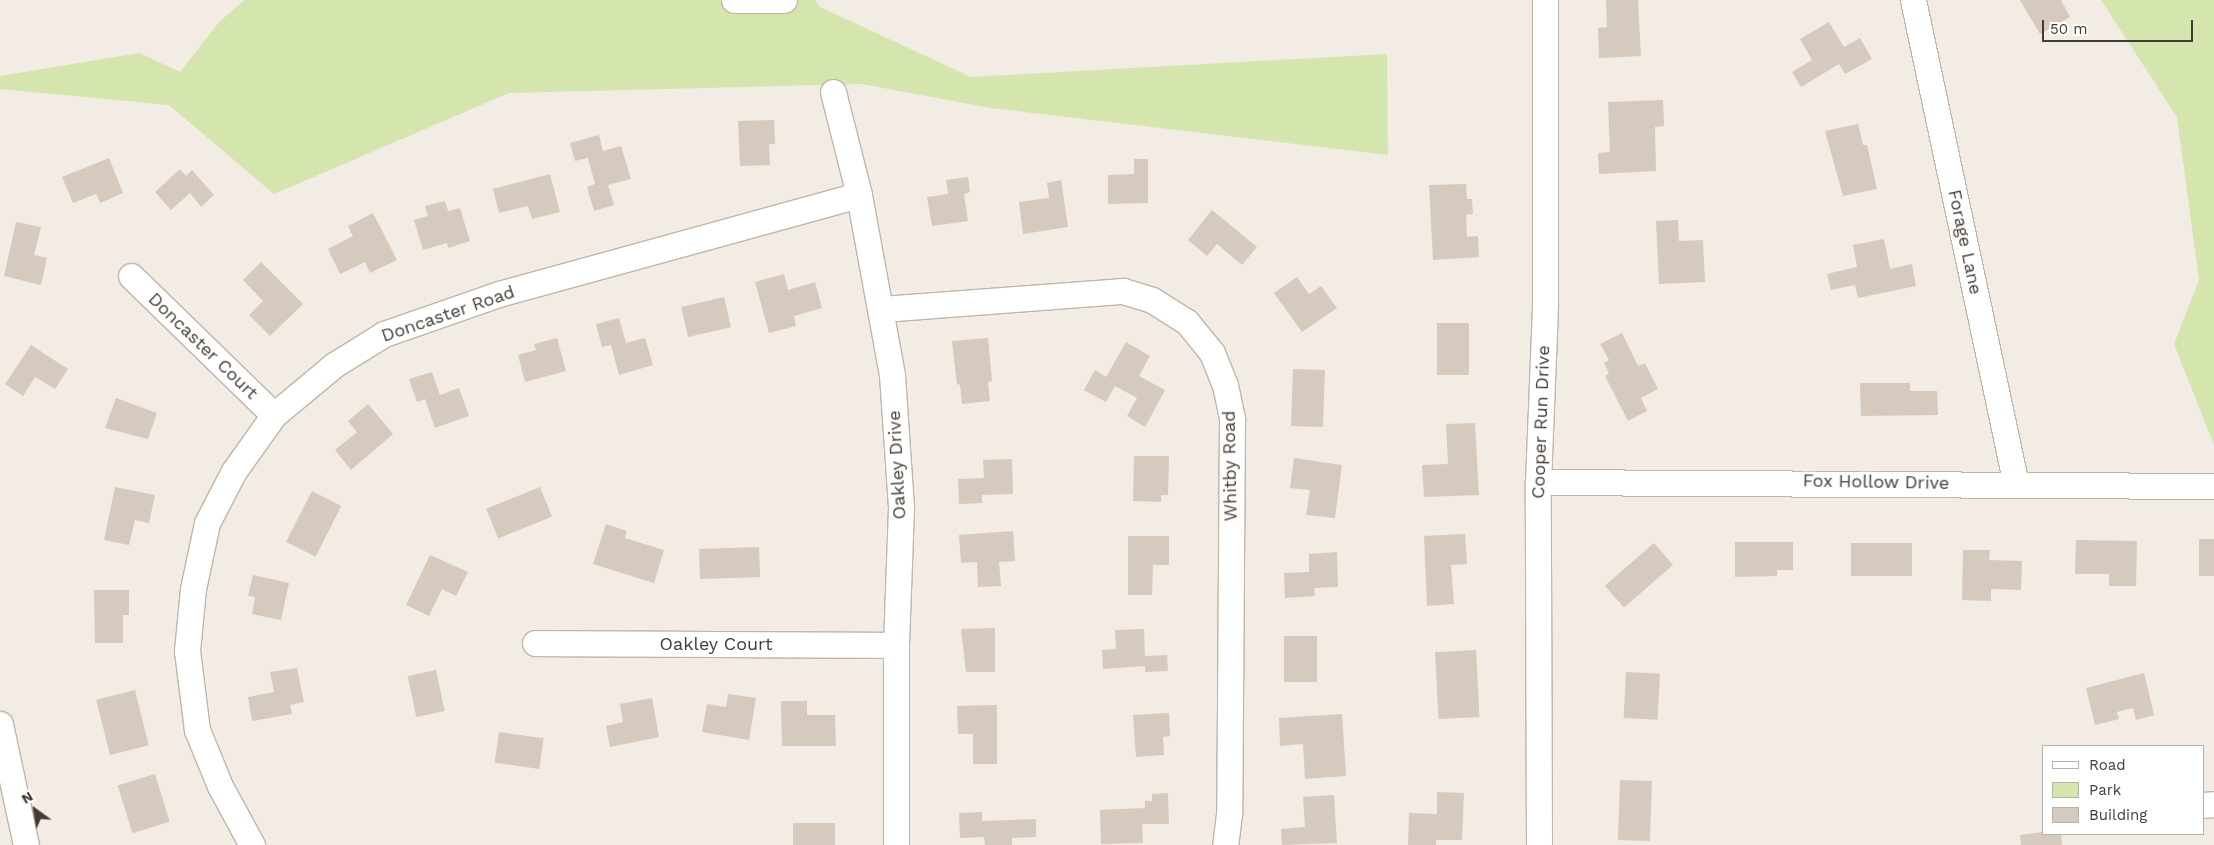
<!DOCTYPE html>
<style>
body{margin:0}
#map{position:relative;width:2214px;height:845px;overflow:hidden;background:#f2ece4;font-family:"Work Sans",sans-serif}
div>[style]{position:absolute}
.green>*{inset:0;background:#d4e6ad}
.building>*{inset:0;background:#d6c9bd;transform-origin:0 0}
.roads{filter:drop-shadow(1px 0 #c0b5aa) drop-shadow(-1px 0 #c0b5aa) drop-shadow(0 1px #c0b5aa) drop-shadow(0 -1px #c0b5aa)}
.minor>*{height:25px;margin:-12.5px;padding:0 12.5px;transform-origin:12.5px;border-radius:12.5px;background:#fff}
span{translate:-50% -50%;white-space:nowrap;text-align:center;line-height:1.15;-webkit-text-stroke:5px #fff;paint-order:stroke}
.street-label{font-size:18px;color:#443c34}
.legend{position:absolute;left:2042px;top:745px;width:162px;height:90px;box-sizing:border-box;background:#fff;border:1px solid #b4b1ae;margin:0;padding:6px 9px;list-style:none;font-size:15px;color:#443c34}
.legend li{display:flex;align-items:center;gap:10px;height:25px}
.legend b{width:25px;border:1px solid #b4b1ae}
.north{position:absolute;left:10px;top:785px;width:50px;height:50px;-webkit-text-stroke:4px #fff;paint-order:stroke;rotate:328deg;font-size:14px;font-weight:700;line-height:20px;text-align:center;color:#443c34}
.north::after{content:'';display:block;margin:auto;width:18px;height:22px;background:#443c34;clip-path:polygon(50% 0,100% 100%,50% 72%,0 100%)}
.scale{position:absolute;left:2042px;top:20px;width:151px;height:22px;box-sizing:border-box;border:2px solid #443c34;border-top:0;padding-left:6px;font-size:15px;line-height:18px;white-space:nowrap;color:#443c34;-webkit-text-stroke:4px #fff;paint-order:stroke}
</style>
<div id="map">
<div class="green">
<div style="clip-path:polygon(245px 0,815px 0,820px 7px,971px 77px,1387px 54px,1388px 155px,990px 108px,862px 84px,509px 93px,274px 194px,169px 105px,0 89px,0 76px,140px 53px,180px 72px,220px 21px)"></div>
<div style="clip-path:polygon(2101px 0,2214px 0,2214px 445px,2174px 344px,2199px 280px,2177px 117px)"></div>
</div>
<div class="building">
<div style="clip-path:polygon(1606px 0,1638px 0,1641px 56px,1599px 58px,1598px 28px,1607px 27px)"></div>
<div style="clip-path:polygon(2020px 0,2061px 0,2070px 17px,2040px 34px)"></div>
<div style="clip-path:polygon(1829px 22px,1844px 47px,1860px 38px,1872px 59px,1845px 74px,1839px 64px,1801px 87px,1792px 72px,1812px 60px,1800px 39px)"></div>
<div style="clip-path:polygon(1663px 100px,1664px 126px,1655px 127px,1656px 171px,1599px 174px,1598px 153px,1610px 152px,1608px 102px)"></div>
<div style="clip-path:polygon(774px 120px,775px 144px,769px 144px,770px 165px,740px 166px,738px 121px)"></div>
<div style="clip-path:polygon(1858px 124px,1863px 145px,1867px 145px,1877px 189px,1843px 196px,1825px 131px)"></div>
<div style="clip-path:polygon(599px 135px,603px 151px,621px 146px,631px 179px,608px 185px,614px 205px,594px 211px,587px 187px,595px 184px,588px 158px,575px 161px,570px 143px)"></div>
<div style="clip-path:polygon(109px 158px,123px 193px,100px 203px,96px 194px,73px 203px,62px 177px)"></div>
<div style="clip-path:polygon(1134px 159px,1148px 159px,1148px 203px,1108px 204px,1108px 175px,1134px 174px)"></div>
<div style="clip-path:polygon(180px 169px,186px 176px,192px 170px,214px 195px,201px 207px,190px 193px,171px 210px,155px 192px)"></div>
<div style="clip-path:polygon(550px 174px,560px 212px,532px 219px,528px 206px,499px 213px,493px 189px)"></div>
<div style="clip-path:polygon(968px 177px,970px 192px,964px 194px,968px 221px,932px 226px,927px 197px,948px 194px,946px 180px)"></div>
<div style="clip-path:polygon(1061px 180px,1068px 227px,1023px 234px,1019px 202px,1049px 198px,1047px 183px)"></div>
<div style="clip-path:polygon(1466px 184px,1467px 199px,1472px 199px,1473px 214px,1466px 215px,1467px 237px,1478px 236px,1479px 257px,1433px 260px,1429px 185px)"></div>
<div style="clip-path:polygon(445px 201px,448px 211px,460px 208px,470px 241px,448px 248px,447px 243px,423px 250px,414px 220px,428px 216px,425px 206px)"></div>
<div style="clip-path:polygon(1212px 210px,1257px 247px,1242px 265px,1217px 244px,1207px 256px,1188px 240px)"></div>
<div style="clip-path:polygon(373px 213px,397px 260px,370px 273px,365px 262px,340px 274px,328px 249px,353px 236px,348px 226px)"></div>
<div style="clip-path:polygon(1678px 220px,1679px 241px,1703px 240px,1705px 282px,1659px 284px,1656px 221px)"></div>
<div style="clip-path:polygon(16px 222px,41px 227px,34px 255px,47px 258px,41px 285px,4px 276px)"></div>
<div style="clip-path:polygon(1884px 239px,1890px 269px,1912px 264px,1916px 286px,1858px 298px,1855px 285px,1831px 290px,1827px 274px,1857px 267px,1853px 245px)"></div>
<div style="clip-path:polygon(261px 262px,303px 304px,270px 336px,249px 315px,263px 301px,243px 280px)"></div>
<div style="clip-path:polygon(784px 274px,788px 290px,815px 282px,822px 308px,794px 316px,796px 326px,769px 333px,755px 282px)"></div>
<div style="clip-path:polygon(1297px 277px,1309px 294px,1321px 286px,1337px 308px,1302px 332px,1274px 293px)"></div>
<div style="left:724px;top:297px;width:31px;height:44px;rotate:77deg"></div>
<div style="clip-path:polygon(619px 318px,626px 343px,645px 338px,653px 365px,619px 375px,611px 345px,602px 347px,596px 324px)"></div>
<div style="left:1469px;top:323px;width:52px;height:32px;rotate:90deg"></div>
<div style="clip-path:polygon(1622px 333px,1638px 366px,1645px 363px,1658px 389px,1641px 398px,1647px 411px,1628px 421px,1605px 376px,1609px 374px,1604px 363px,1609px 360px,1600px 344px)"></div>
<div style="clip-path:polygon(557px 338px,566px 371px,525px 382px,518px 355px,536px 350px,534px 344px)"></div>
<div style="clip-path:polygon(988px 338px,992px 381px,988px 382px,990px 401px,962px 404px,960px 384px,957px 385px,952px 341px)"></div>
<div style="clip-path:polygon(1126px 342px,1150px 356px,1139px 376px,1165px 390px,1145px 427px,1127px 416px,1137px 398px,1115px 386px,1106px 402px,1084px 390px,1095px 370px,1106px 377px)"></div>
<div style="clip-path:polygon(31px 345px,68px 369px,55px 389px,35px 377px,23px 396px,5px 384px)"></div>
<div style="left:1293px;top:369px;width:32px;height:57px;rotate:2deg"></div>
<div style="clip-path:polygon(432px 372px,440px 395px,459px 388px,469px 416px,435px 428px,425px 399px,417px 402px,409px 379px)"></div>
<div style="clip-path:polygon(1860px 383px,1910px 383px,1910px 391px,1937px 391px,1938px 415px,1861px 416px)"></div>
<div style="clip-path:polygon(116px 398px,157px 413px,148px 439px,105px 428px)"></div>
<div style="clip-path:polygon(368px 404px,393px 434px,351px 470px,335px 450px,357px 432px,348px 421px)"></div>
<div style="clip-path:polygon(1475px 423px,1479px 495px,1424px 497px,1422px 465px,1448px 464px,1446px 424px)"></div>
<div style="clip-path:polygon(1134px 456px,1169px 456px,1168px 495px,1161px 495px,1161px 502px,1133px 501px)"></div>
<div style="clip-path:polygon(1294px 458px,1342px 465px,1335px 518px,1306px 515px,1310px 490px,1290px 488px)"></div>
<div style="clip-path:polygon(1012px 459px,1013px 494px,982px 495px,982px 503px,959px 504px,958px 479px,984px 478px,983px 460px)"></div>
<div style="clip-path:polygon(115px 487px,155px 495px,149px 523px,135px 520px,129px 545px,104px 540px)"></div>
<div style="left:540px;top:487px;width:32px;height:58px;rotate:68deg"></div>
<div style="left:312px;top:491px;width:33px;height:57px;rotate:27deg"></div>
<div style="clip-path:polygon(606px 524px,627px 531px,625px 538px,664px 550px,654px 583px,593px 564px)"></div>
<div style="clip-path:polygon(1013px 531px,1015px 561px,999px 562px,1001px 586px,978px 587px,977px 562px,961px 563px,959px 535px)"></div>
<div style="clip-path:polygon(1465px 534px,1467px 564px,1451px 565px,1454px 604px,1427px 606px,1424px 536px)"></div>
<div style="clip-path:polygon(1128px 536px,1169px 536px,1169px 565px,1153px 565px,1152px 595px,1128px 595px)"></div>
<div style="left:2199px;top:539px;width:15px;height:37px"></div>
<div style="clip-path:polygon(2076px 540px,2137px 541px,2136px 586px,2109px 586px,2109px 574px,2075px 574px)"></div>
<div style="clip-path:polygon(1735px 542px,1793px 542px,1793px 570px,1777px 570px,1777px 576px,1735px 577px)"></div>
<div style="left:1654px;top:543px;width:29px;height:65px;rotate:49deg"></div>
<div style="left:1851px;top:543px;width:61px;height:33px"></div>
<div style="left:759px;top:547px;width:30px;height:60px;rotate:88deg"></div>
<div style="clip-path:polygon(1963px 550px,1990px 550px,1989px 560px,2022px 561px,2021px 590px,1991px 589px,1991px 601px,1962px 600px)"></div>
<div style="clip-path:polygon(1337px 552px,1338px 587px,1314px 588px,1315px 596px,1285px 598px,1284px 573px,1309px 572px,1309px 554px)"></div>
<div style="clip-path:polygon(430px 555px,468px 572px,456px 596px,442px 589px,429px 616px,406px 605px)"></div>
<div style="clip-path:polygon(253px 575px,289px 583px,281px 620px,252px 614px,255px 597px,248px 596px)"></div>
<div style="clip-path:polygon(94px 590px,129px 590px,129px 615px,123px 615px,123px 643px,95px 643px)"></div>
<div style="clip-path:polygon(995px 628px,995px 672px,966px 672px,961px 629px)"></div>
<div style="clip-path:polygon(1144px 629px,1145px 656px,1167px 655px,1168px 671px,1145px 672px,1145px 666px,1103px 669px,1102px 650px,1116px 649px,1115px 630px)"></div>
<div style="left:1284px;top:636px;width:33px;height:46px"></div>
<div style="left:1476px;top:650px;width:67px;height:41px;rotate:87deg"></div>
<div style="clip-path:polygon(297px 668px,304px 702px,290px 705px,292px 714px,252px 721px,248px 697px,274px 692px,270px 672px)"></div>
<div style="left:436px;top:670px;width:42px;height:29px;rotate:78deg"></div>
<div style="left:1626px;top:672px;width:34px;height:46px;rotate:3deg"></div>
<div style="clip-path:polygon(2144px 673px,2154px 715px,2136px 720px,2133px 708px,2117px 712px,2119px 719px,2095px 725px,2086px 688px)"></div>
<div style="left:135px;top:690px;width:57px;height:40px;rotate:76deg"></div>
<div style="clip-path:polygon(728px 694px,756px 698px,749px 740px,702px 732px,707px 704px,726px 707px)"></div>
<div style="clip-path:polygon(652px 698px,659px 737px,610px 747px,606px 726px,623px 722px,620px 704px)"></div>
<div style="clip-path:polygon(781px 701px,807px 701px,807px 715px,835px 715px,836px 746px,782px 746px)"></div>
<div style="clip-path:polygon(997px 705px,997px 764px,973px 764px,973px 734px,958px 734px,957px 706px)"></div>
<div style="clip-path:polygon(1169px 713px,1170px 736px,1163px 737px,1164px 755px,1136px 757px,1133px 715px)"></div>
<div style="clip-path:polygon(1342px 714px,1346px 776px,1305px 779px,1303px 744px,1280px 746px,1279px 718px)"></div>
<div style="left:499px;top:732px;width:45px;height:31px;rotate:8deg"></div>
<div style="left:155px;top:774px;width:50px;height:39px;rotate:73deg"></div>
<div style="left:1620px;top:780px;width:32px;height:60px;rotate:2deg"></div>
<div style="clip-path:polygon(1437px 792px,1464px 793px,1462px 840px,1436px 840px,1436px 845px,1408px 845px,1409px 813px,1437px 814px)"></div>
<div style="clip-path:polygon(1168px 793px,1169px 824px,1142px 824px,1143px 843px,1101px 844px,1100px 810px,1145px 808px,1145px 801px,1152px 801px,1152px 794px)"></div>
<div style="clip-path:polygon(1334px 795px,1337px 843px,1282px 845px,1281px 829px,1305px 827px,1303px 797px)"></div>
<div style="clip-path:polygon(982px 812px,982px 821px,1036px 819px,1036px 837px,1012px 838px,1012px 845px,985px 845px,984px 837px,960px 838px,959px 813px)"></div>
<div style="left:793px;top:823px;width:42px;height:22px"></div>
<div style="clip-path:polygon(2043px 832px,2061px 834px,2062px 845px,2021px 845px,2020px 835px)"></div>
</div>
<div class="roads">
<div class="minor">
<div style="left:734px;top:0;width:50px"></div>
<div style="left:1913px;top:0;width:495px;rotate:78deg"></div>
<div style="left:833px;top:92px;width:106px;rotate:75.8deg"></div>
<div style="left:859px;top:195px;width:183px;rotate:79.6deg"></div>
<div style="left:892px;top:375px;width:133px;rotate:86.1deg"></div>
<div style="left:901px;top:508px;width:137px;rotate:92.1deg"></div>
<div style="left:896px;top:645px;width:200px;rotate:90deg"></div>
<div style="left:131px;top:276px;width:199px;rotate:44.2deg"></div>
<div style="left:882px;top:309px;width:242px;rotate:-4.3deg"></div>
<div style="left:1123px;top:291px;width:30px;rotate:17deg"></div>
<div style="left:1152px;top:300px;width:41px;rotate:32.2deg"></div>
<div style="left:1187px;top:322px;width:40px;rotate:51deg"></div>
<div style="left:1212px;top:353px;width:35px;rotate:68deg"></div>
<div style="left:1225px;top:385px;width:35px;rotate:78deg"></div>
<div style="left:1232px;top:419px;width:395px;rotate:90.4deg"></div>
<div style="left:1229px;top:814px;width:31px;rotate:97deg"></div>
<div style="left:1538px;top:482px;width:676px;rotate:0.34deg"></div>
<div style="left:535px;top:643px;width:361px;rotate:0.3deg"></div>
<div style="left:0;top:724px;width:124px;rotate:77.9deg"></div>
<div style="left:2203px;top:805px;width:11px;rotate:-5deg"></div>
<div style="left:252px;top:845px;width:67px;rotate:-118.5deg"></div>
<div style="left:220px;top:786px;width:61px;rotate:-112.3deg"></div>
<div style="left:197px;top:730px;width:80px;rotate:-97.2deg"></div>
<div style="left:187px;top:651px;width:62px;rotate:-84.5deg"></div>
<div style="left:193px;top:589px;width:67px;rotate:-78deg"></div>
<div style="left:207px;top:523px;width:59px;rotate:-62.6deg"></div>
<div style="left:234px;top:471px;width:69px;rotate:-54.5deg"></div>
<div style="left:274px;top:415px;width:78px;rotate:-39.8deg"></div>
<div style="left:334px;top:365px;width:59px;rotate:-31.8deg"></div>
<div style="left:384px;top:334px;width:122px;rotate:-19.2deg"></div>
<div style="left:499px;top:294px;width:373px;rotate:-15.4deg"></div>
<div style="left:1539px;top:845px;width:363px;rotate:-90.2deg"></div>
<div style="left:1538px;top:482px;width:178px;rotate:-87.7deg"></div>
<div style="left:1545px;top:304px;width:304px;rotate:-90deg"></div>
</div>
</div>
<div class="street-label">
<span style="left:1965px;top:242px;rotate:78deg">Forage Lane</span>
<span style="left:448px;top:314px;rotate:-19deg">Doncaster Road</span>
<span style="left:203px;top:346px;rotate:44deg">Doncaster Court</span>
<span style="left:1541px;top:422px;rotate:-88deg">Cooper Run Drive</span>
<span style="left:897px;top:465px;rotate:-93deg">Oakley Drive</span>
<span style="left:1230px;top:466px;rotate:-91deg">Whitby Road</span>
<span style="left:1876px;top:482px;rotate:1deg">Fox Hollow Drive</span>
<span style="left:716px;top:644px">Oakley Court</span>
</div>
<ul class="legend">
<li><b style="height:6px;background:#fff"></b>Road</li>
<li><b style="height:14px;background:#d4e6ad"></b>Park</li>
<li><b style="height:14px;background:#d6c9bd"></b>Building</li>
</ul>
<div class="north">N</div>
<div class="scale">50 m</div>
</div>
